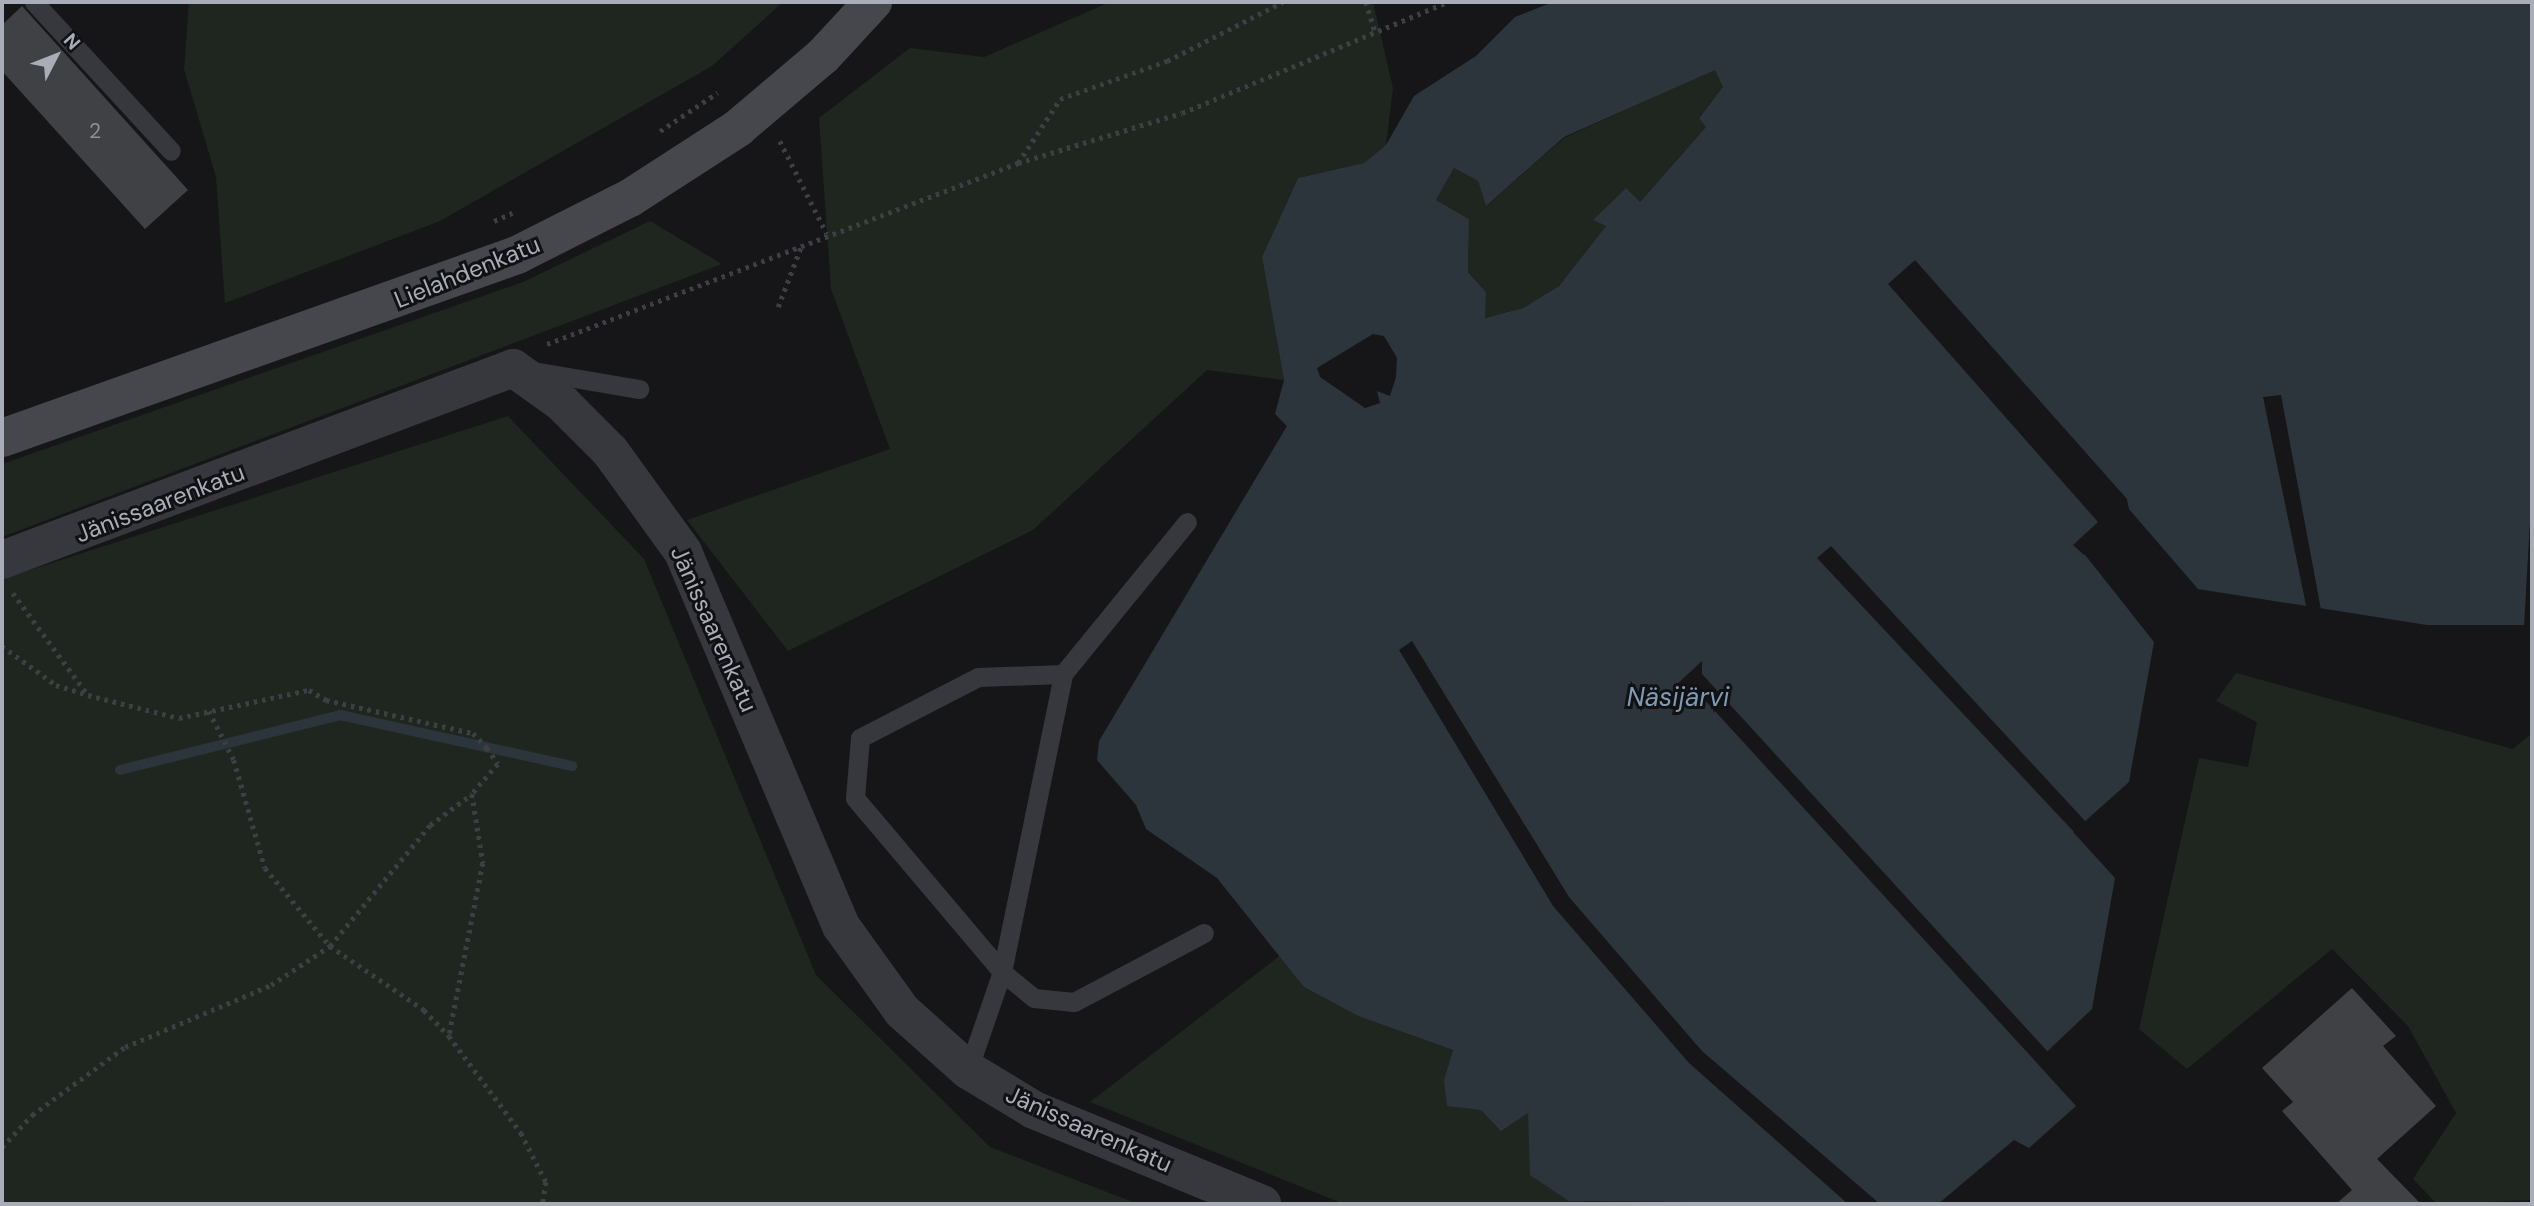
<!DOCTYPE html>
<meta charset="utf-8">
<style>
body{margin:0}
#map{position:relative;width:2534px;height:1206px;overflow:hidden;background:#161618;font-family:"DM Sans",sans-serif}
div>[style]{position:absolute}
.green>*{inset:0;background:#1e261f}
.water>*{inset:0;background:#2c353c}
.pier>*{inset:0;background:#161618}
.stream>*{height:10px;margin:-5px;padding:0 5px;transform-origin:5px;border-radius:5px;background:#2c353c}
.building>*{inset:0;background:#404145}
.path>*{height:4.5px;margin-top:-2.25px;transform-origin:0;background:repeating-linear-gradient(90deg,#3d3f44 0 3.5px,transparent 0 8.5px)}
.lane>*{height:19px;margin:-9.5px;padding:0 9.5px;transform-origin:9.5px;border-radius:9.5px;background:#37383d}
.street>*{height:38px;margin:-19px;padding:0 19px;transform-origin:19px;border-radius:19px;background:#37383d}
.secondary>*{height:38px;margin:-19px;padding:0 19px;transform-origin:19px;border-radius:19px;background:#45474d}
span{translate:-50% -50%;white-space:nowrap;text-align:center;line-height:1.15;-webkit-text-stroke:6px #111113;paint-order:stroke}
.number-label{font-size:21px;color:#8e929b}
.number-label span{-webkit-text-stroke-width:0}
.street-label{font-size:24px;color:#a8adb8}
.water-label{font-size:26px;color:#7f9bb3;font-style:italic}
.frame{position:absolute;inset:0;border:4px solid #a8adb8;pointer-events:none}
.north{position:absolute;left:21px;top:21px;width:70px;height:70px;-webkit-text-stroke:5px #111113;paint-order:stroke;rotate:48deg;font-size:19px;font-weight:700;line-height:28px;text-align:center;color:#a8adb8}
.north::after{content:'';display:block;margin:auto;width:24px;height:32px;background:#a8adb8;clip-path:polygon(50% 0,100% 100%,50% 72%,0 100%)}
</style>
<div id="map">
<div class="green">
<div style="clip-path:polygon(189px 2px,783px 2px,712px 66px,440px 221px,225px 303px,216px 177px,184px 69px)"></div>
<div style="clip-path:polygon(1110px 2px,1373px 2px,1393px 88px,1386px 145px,1364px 163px,1298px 178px,1262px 257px,1284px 380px,1207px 370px,1033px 530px,788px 651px,687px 520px,890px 449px,831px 289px,819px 118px,910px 48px,984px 57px)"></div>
<div style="clip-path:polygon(1715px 69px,1724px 87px,1699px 117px,1706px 127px,1639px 203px,1625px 189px,1594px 220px,1606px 226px,1559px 286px,1523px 308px,1484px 318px,1486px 292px,1468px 272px,1469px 219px,1436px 200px,1454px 168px,1478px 181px,1486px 206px,1564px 138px)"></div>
<div style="clip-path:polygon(650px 221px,722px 264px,2px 537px,2px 464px,523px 282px)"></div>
<div style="clip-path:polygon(508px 416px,644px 559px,816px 975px,990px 1147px,1138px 1204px,2px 1204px,2px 579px)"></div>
<div style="clip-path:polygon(2236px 673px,2513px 749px,2532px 733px,2532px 1200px,2437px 1204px,2413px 1179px,2456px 1113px,2408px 1026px,2332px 949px,2187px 1069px,2139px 1029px,2199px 758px,2248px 767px,2257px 722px,2216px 701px)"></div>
<div style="clip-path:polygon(1282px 954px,1304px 987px,1358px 1016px,1453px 1050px,1444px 1080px,1528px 1112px,1587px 1204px,1344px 1204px,1090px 1102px)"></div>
</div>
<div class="water">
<div style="clip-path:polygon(evenodd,1553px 2px,2532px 2px,2532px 625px,2427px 625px,2198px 589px,2128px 508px,2082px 551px,2154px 642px,2129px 782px,2073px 832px,2115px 878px,2092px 1009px,2036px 1062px,2076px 1106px,2029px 1148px,2014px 1140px,1938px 1204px,1569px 1201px,1530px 1175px,1528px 1113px,1501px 1131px,1481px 1110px,1447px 1106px,1444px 1080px,1453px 1050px,1358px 1016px,1304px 987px,1217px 878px,1146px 829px,1136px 805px,1097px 760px,1099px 741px,1287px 426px,1275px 414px,1284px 380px,1262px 257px,1298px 178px,1364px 163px,1386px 145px,1414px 96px,1476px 56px,1515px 17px,1553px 2px,1715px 70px,1723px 87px,1699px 118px,1706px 127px,1640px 202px,1626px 188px,1593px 220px,1606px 226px,1559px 286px,1523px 308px,1485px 318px,1486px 292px,1468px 272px,1469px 219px,1436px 200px,1454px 168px,1478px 181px,1486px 206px,1564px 137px,1715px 70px,1553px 2px,1373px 334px,1384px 336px,1397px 358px,1396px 377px,1390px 396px,1377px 391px,1380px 403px,1365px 408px,1320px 377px,1317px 368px,1373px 334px)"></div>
</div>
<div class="pier">
<div style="clip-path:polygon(1915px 260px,2127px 499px,2130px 515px,2084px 555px,2073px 545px,2098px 522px,1888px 284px)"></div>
<div style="clip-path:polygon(2281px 395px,2322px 615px,2307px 610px,2263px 397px)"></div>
<div style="clip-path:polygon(2532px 486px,2532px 629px,2524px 627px)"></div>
<div style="clip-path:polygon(1831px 546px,2086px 822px,2075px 833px,1817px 558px)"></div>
<div style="clip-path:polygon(1412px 641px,1569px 897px,1702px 1051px,1880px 1204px,1848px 1204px,1689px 1063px,1553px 906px,1399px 650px)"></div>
<div style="clip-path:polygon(1702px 661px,1702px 674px,2048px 1052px,2036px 1062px,1692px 686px,1676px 685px)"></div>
</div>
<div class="stream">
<div style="left:120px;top:770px;width:227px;rotate:-14deg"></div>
<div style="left:340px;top:715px;width:238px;rotate:12.4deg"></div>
</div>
<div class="building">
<div style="clip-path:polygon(22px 6px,188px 190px,145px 229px,2px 71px,2px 25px)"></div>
<div style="clip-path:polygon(2352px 988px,2396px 1036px,2383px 1046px,2436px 1106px,2377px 1159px,2421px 1204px,2336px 1204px,2352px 1190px,2282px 1111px,2293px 1102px,2262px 1068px)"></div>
</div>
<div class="path">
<div style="left:1366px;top:2px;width:31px;rotate:73deg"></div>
<div style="left:660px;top:131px;width:69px;rotate:-33.7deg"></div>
<div style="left:780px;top:141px;width:104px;rotate:63.2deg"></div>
<div style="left:1018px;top:163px;width:77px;rotate:-56.7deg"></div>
<div style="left:1060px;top:99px;width:114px;rotate:-19.6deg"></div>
<div style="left:1167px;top:61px;width:130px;rotate:-27deg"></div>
<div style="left:494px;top:221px;width:20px;rotate:-24deg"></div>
<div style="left:778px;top:307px;width:67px;rotate:-69.1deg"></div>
<div style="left:547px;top:344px;width:505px;rotate:-21.02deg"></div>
<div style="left:1018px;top:163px;width:171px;rotate:-17deg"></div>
<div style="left:1182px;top:113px;width:288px;rotate:-22.7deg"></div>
<div style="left:13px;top:593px;width:127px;rotate:53.7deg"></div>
<div style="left:88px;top:695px;width:94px;rotate:14.2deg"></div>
<div style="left:179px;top:718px;width:133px;rotate:-12.2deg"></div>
<div style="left:309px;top:690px;width:20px;rotate:30deg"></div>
<div style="left:326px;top:700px;width:151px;rotate:12.7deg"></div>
<div style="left:473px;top:733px;width:21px;rotate:47deg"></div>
<div style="left:487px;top:748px;width:19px;rotate:55deg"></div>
<div style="left:498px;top:764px;width:40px;rotate:131deg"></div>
<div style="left:472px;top:794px;width:70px;rotate:80.9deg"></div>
<div style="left:483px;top:863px;width:176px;rotate:101.1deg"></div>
<div style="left:449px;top:1036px;width:121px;rotate:53.4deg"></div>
<div style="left:521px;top:1133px;width:55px;rotate:63deg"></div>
<div style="left:546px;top:1182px;width:22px;rotate:98deg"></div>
<div style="left:2px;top:646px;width:67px;rotate:35.8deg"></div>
<div style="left:56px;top:685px;width:34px;rotate:17deg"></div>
<div style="left:209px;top:711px;width:55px;rotate:63deg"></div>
<div style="left:234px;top:760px;width:112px;rotate:74deg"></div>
<div style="left:265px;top:868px;width:102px;rotate:50.2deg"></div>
<div style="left:330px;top:946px;width:114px;rotate:34.2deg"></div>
<div style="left:424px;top:1010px;width:36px;rotate:46deg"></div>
<div style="left:2px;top:1147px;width:44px;rotate:-46.8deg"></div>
<div style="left:32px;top:1115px;width:115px;rotate:-36.2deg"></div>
<div style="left:125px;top:1047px;width:159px;rotate:-23deg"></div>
<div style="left:271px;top:985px;width:71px;rotate:-33.5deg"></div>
<div style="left:330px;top:946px;width:157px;rotate:-50.4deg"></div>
<div style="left:430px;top:825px;width:52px;rotate:-36.4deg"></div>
</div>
<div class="lane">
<div style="left:34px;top:2px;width:202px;rotate:47.4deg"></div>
<div style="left:533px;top:371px;width:108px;rotate:9.6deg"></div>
<div style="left:1063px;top:674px;width:85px;rotate:178deg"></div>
<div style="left:978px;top:677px;width:133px;rotate:152.7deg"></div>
<div style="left:860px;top:738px;width:60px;rotate:94.8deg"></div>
<div style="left:855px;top:798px;width:228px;rotate:49.8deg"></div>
<div style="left:1002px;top:972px;width:41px;rotate:39.1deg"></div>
<div style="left:1034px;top:998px;width:40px;rotate:5.7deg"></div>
<div style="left:1074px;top:1002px;width:147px;rotate:-28deg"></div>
<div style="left:968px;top:1070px;width:104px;rotate:-70.9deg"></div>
<div style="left:1002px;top:972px;width:304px;rotate:-78.4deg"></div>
<div style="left:1063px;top:674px;width:196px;rotate:-50.8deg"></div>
</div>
<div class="street">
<div style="left:2px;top:560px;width:546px;rotate:-20.59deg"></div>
<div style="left:513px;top:368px;width:60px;rotate:35.5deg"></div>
<div style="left:562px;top:403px;width:68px;rotate:45deg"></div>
<div style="left:610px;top:451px;width:125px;rotate:54.1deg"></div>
<div style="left:683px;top:552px;width:406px;rotate:67.1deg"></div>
<div style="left:841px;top:926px;width:105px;rotate:54.3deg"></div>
<div style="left:902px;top:1011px;width:89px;rotate:41.8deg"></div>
<div style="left:968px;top:1070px;width:77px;rotate:31.2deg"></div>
<div style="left:1034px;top:1110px;width:247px;rotate:22.4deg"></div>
</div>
<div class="secondary">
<div style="left:2px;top:438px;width:547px;rotate:-19.56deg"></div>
<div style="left:517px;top:255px;width:127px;rotate:-26.8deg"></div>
<div style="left:630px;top:198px;width:129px;rotate:-32.9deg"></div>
<div style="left:738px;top:128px;width:111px;rotate:-40.3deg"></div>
<div style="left:823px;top:56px;width:74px;rotate:-47.2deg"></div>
</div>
<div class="number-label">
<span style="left:95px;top:131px">2</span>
</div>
<div class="street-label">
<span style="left:467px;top:272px;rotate:-22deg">Lielahdenkatu</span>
<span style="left:160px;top:503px;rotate:-21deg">Jänissaarenkatu</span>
<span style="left:714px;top:629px;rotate:66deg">Jänissaarenkatu</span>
<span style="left:1089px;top:1129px;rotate:24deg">Jänissaarenkatu</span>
</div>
<div class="water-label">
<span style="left:1678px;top:698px">Näsijärvi</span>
</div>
<div class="frame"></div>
<div class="north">N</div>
</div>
